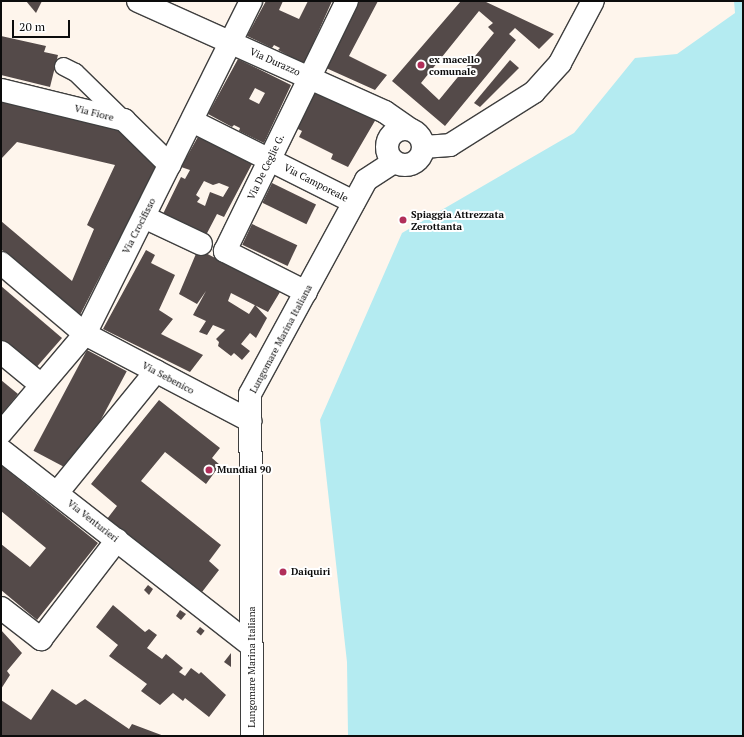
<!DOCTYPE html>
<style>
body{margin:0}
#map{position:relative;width:744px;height:737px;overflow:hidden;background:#fef5ec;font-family:"PT Serif",serif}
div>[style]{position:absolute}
.water>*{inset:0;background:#b4ebf1}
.building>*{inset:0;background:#544a49;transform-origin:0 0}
.roads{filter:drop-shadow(1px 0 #3f3f3f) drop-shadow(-1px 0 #3f3f3f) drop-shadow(0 1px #3f3f3f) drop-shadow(0 -1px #3f3f3f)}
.pedestrian>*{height:17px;margin:-8.5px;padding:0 8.5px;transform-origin:8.5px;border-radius:8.5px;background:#fff}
.minor>*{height:22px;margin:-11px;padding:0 11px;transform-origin:11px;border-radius:11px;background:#fff}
.minor>.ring{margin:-11px;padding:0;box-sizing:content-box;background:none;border:22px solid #fff;border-radius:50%}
.dots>*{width:11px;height:11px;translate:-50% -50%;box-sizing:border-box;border:2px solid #fff;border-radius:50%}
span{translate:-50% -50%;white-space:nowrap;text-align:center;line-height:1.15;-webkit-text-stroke:4px #fff;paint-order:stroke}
.poi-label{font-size:10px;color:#0c0c0c;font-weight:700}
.left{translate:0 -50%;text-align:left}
.street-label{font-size:10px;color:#0c0c0c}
.frame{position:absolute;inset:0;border:2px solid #0c0c0c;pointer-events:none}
.scale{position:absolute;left:12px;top:20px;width:58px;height:18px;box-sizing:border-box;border:2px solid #0c0c0c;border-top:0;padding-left:5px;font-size:12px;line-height:14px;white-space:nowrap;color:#0c0c0c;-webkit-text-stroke:3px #fff;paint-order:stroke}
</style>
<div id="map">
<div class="water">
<div style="clip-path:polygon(734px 1px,743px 1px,743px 736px,348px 736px,347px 662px,320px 420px,402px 233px,574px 133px,635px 58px,677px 54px,735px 13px)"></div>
</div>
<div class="building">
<div style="clip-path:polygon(26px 1px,42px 1px,36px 13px)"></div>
<div style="clip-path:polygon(266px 1px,283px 1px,279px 10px,299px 19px,308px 1px,332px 1px,304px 64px,278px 50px,280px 48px,274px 45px,272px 48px,247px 36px)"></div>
<div style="clip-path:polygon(359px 1px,378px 1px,349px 56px,387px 75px,375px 90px,326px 68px)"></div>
<div style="clip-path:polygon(evenodd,461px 1px,484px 1px,554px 34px,539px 49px,515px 28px,509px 34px,516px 40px,445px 126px,392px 81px,461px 1px,479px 11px,493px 23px,488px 27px,494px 33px,439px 100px,421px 83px,479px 11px)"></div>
<div style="clip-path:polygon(1px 36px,46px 46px,44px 52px,58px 55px,50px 87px,1px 75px)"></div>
<div style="clip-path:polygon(evenodd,238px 59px,291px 85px,264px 143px,239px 131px,240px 128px,234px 125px,232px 127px,208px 114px,238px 59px,255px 88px,265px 93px,259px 104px,249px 99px,255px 88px)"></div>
<div style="clip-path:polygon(510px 60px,519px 68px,480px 107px,474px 103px)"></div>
<div style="clip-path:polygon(310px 89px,376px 119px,348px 167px,331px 159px,333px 154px,299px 137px,302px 131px,296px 128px)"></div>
<div style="clip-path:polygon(1px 102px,119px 128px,158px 164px,80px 315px,1px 249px,1px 221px,72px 281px,94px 229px,87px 225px,115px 165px,17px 142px,1px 159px)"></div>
<div style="clip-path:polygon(evenodd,199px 135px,253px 162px,224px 217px,217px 214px,204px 239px,161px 218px,181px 177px,185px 179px,190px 170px,181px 167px,199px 135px,204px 181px,213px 185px,219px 183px,229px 187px,223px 197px,210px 192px,205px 206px,197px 202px,200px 198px,196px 195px,204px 181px)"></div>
<div style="left:272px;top:183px;width:49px;height:22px;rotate:26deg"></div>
<div style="left:252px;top:224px;width:50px;height:23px;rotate:25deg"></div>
<div style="clip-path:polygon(198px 249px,280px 292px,268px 312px,231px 293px,228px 301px,249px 314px,255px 305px,267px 318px,256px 338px,250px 333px,241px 344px,250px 351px,242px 360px,234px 353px,231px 356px,218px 346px,219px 342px,216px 339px,225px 330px,213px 325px,207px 335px,199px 332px,206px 321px,193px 315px,206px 291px,197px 304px,179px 294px)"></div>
<div style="clip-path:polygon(146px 250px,155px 255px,151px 263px,175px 275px,159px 310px,173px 319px,161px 334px,203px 355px,190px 372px,103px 329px)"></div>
<div style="clip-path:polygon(1px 286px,62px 338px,34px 370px,1px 342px)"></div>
<div style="left:87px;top:350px;width:45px;height:114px;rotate:28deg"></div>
<div style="clip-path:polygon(1px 380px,18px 394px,1px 415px)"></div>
<div style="clip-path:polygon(159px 400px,220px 448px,212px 458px,220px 465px,206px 484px,165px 452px,141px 481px,221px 545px,209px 561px,219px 570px,202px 592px,107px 519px,117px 506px,91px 484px)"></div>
<div style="clip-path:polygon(1px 465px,98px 543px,37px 620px,1px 590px,1px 544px,30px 567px,46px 548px,1px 511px)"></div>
<div style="clip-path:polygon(148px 585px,153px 589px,149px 595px,144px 590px)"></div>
<div style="clip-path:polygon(113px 605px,145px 632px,149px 629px,157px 635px,147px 648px,162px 659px,166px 654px,183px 668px,179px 672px,185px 676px,191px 668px,199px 674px,201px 672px,226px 695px,209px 717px,185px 698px,183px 701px,173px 693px,160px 705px,141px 691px,147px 684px,109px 656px,118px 645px,96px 627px)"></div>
<div style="clip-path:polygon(180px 610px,186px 614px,181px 620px,176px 616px)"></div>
<div style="left:200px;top:627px;width:6px;height:6px;rotate:39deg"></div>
<div style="clip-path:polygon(1px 630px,22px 653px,7px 671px,10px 675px,1px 689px)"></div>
<div style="clip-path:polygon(231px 653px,231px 667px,224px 662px)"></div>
<div style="clip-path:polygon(52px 689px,76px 705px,85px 699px,129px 729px,132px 724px,164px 736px,1px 736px,1px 700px,31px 720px)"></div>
</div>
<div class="roads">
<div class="pedestrian">
<div style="left:63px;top:66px;width:13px;rotate:27deg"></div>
<div style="left:75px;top:72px;width:69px;rotate:44.4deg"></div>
</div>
<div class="minor">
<div style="left:138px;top:1px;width:271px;rotate:24.2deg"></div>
<div style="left:385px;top:112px;width:29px;rotate:35deg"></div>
<div style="left:1px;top:90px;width:127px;rotate:13.7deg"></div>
<div style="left:124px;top:120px;width:64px;rotate:44.4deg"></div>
<div style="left:192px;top:121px;width:181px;rotate:26.6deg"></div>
<div class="ring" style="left:387px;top:129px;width:14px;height:14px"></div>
<div style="left:423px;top:147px;width:27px;rotate:-4deg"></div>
<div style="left:450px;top:145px;width:99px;rotate:-32.2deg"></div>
<div style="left:534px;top:92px;width:39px;rotate:-48deg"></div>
<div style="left:560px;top:63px;width:70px;rotate:-62deg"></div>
<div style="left:144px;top:217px;width:63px;rotate:25.3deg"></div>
<div style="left:1px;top:263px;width:110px;rotate:40.2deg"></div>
<div style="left:85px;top:334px;width:187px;rotate:27.7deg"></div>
<div style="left:306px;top:292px;width:91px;rotate:-153.2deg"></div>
<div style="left:225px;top:251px;width:278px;rotate:-64deg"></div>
<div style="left:1px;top:352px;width:52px;rotate:39.5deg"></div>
<div style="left:1px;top:433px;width:130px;rotate:-49.7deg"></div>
<div style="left:85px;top:334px;width:372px;rotate:-63.5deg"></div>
<div style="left:1px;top:450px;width:318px;rotate:38deg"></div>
<div style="left:57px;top:493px;width:157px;rotate:-50.9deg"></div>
<div style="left:1px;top:608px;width:51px;rotate:37.8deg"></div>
<div style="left:41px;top:639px;width:125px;rotate:-52.5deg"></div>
<div style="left:252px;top:736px;width:342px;rotate:-90.3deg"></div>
<div style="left:250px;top:394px;width:243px;rotate:-61.5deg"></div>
<div style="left:366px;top:180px;width:33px;rotate:-33deg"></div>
</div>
</div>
<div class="dots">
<div style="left:421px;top:65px;background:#b12e59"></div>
<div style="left:403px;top:220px;background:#b12e59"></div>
<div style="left:209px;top:470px;background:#b12e59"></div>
<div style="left:283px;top:572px;background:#b12e59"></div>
</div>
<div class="poi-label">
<span class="left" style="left:429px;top:65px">ex macello<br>comunale</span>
<span class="left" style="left:411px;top:220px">Spiaggia Attrezzata<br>Zerottanta</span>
<span class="left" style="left:217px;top:470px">Mundial 90</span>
<span class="left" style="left:291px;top:572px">Daiquiri</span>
</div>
<div class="street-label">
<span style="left:275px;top:62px;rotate:24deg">Via Durazzo</span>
<span style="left:94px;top:113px;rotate:14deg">Via Fiore</span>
<span style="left:266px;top:167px;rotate:-64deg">Via De Ceglie G.</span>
<span style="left:316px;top:183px;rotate:27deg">Via Camporeale</span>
<span style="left:139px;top:226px;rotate:-63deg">Via Crocifisso</span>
<span style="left:281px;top:339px;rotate:-62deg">Lungomare Marina Italiana</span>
<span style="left:168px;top:378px;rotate:28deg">Via Sebenico</span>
<span style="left:93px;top:521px;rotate:38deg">Via Venturieri</span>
<span style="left:252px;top:667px;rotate:-90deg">Lungomare Marina Italiana</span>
</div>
<div class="frame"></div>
<div class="scale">20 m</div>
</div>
